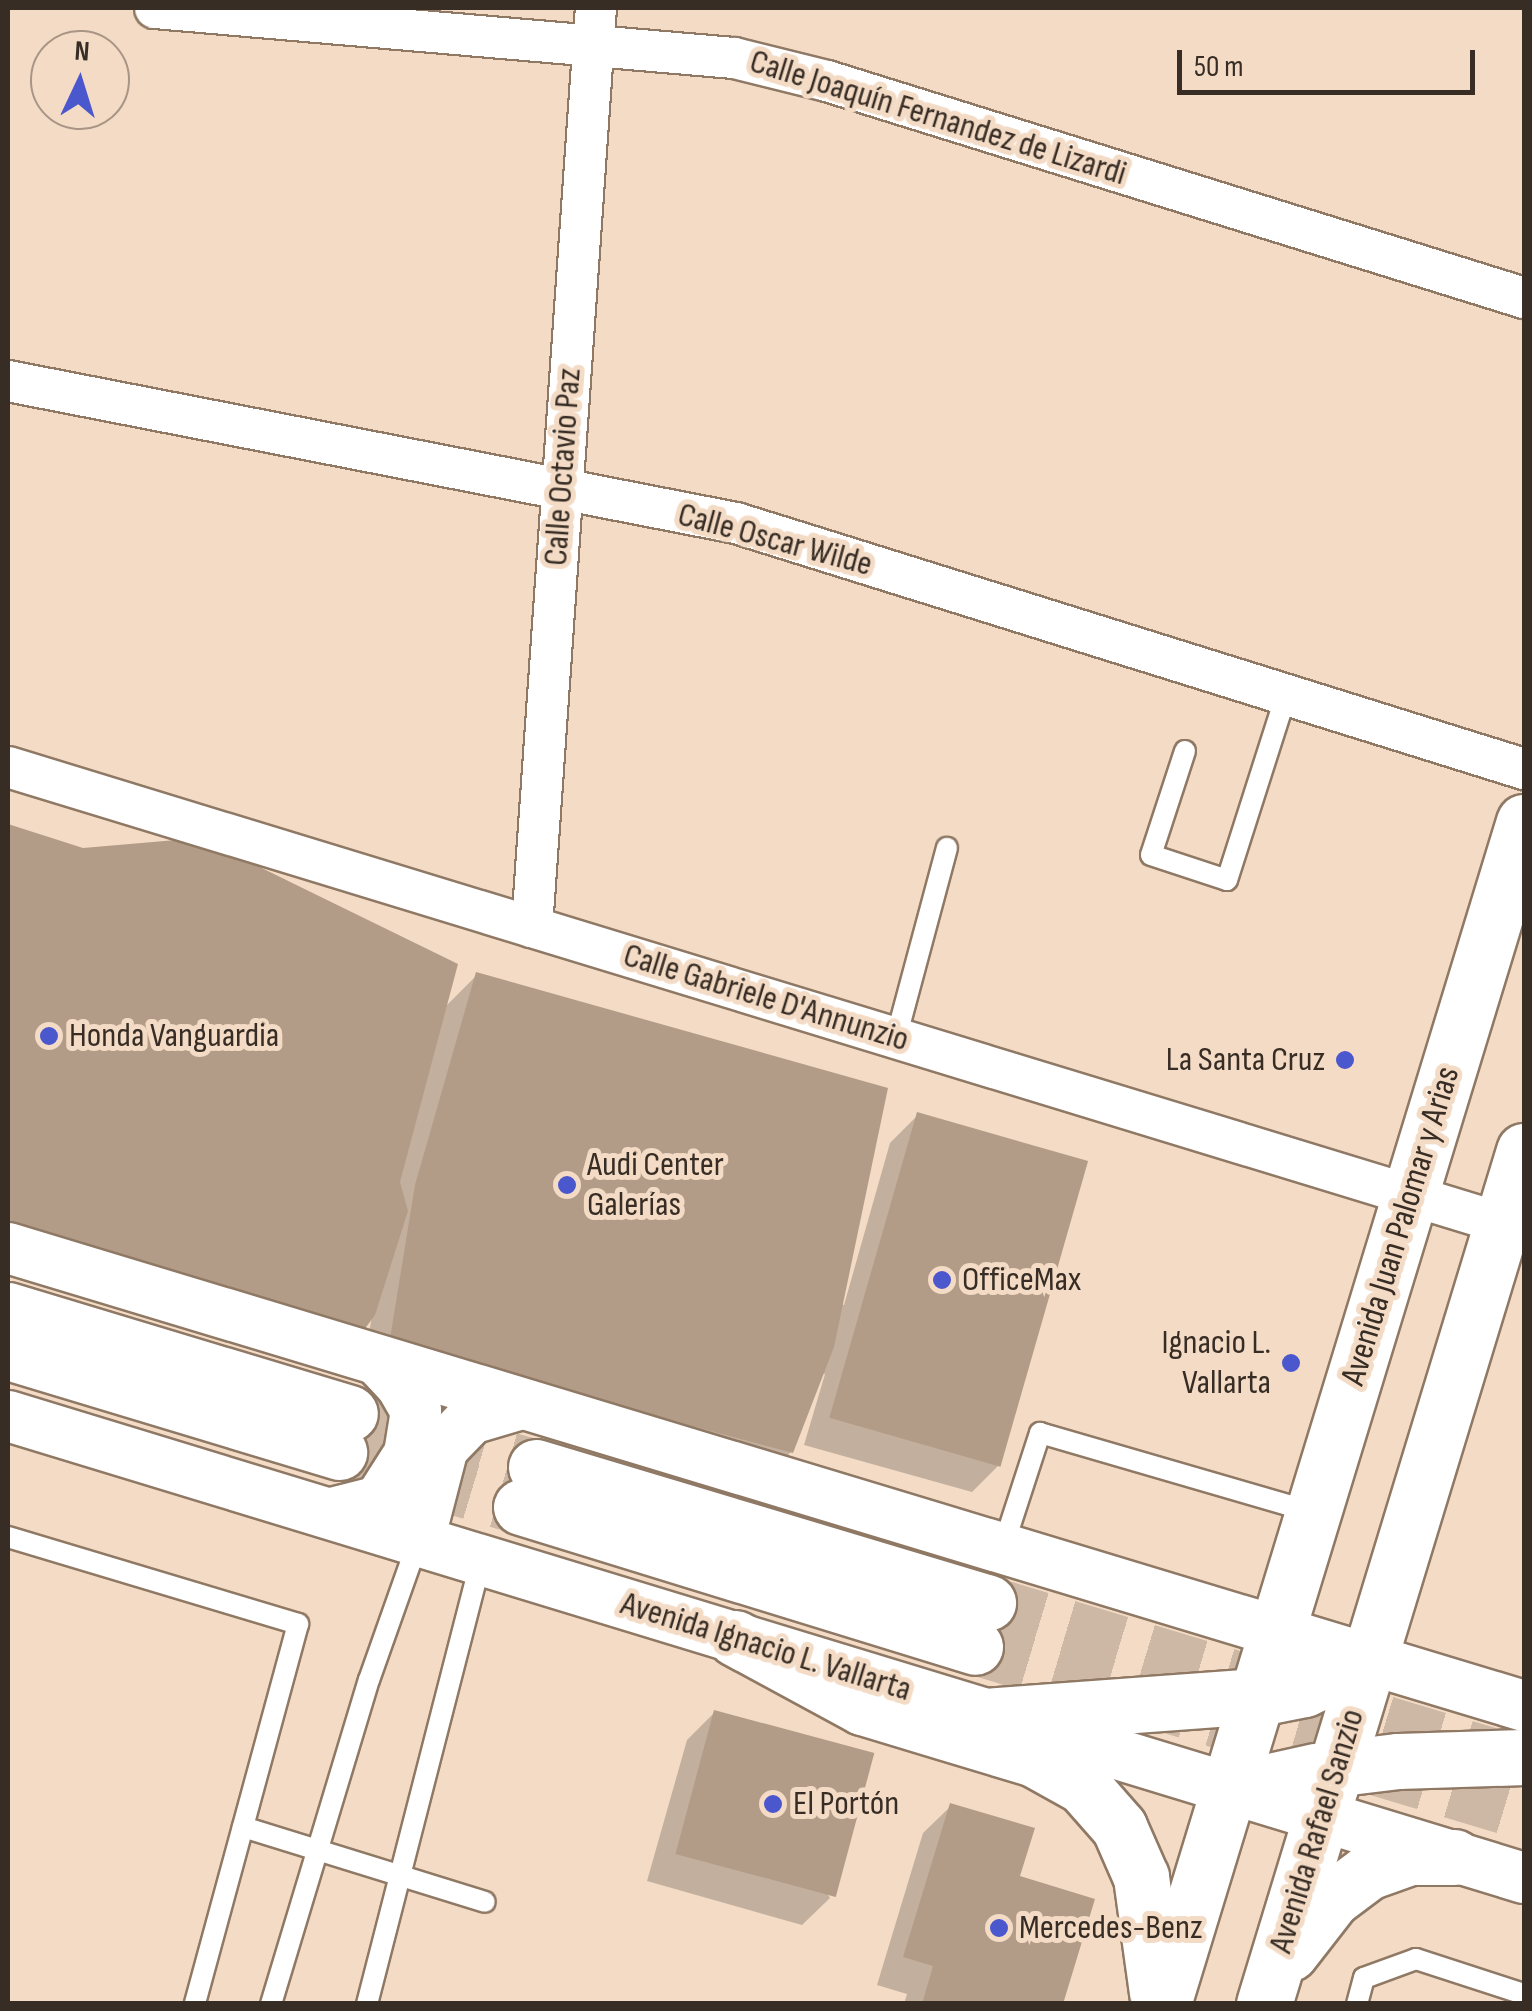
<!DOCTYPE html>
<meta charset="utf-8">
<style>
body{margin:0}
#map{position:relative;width:1532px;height:2011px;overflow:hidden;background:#f3dbc5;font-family:"Sofia Sans Condensed",sans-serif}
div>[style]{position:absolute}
.shadow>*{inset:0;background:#0003}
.building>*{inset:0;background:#b39c87;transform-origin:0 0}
.trunk-tunnel>*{height:55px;margin-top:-27.5px;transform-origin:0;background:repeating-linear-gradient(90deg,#cdb8a5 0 55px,transparent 0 83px)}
.roads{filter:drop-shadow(2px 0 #8f7965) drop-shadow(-2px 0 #8f7965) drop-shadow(0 2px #8f7965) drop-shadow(0 -2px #8f7965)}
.service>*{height:20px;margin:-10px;padding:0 10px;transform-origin:10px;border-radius:10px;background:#fff}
.minor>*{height:40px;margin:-20px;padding:0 20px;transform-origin:20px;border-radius:20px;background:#fff}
.tertiary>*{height:50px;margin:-25px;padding:0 25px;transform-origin:25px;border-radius:25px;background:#fff}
.secondary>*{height:55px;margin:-27.5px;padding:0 27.5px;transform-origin:27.5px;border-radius:27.5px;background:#fff}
.trunk>*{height:55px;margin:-27.5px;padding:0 27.5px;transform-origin:27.5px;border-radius:27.5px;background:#fff}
.dots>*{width:28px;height:28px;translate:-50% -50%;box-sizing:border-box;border:5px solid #f3dbc5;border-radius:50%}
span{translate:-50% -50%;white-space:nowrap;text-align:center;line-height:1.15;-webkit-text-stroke:10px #f3dbc5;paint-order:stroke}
.street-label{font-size:35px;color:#372d25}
.poi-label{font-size:35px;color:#372d25}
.left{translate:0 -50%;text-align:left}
.right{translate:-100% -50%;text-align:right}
.frame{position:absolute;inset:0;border:10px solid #372d25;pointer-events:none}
.north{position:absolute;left:30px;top:30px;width:100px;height:100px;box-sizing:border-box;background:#f3dbc5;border:2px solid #a89585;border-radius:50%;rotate:4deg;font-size:28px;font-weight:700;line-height:40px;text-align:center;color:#372d25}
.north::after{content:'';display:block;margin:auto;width:35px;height:45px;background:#4b57cc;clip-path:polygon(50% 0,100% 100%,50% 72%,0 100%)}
.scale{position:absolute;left:1177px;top:50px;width:298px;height:45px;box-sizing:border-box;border:5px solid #372d25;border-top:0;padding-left:12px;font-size:30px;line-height:35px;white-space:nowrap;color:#372d25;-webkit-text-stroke:8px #f3dbc5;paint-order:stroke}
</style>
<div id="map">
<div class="shadow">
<div style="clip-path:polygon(8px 826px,83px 850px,444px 1008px,477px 975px,840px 1304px,844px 1305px,890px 1143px,918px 1115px,1000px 1464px,972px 1492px,804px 1445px,825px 1374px,821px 1373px,791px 1452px,763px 1479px,362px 1373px,372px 1316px,8px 1261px)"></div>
<div style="clip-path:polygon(715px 1712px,830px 1898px,802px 1925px,647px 1881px,687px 1740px)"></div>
<div style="clip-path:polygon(951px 1806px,1017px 1878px,1060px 2004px,904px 2004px,907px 1994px,877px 1985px,923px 1833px)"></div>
</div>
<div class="building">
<div style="clip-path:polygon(8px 824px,83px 848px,176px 840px,241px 858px,458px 964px,400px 1182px,408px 1211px,375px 1315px,364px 1330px,8px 1226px)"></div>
<div style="clip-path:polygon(476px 972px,888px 1088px,834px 1347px,793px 1453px,389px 1345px,415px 1185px)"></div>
<div style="left:917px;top:1112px;width:178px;height:318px;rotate:16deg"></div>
<div style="left:714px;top:1710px;width:166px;height:149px;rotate:15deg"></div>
<div style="clip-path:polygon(950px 1803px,1035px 1828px,1020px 1876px,1095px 1899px,1063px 2004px,922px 2004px,933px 1966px,903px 1957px)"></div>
</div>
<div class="trunk-tunnel">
<div style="left:350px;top:1413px;width:194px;rotate:16.2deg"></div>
<div style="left:339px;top:1452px;width:190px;rotate:16.8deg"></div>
<div style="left:988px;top:1603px;width:522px;rotate:16.8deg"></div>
<div style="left:975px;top:1647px;width:573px;rotate:16.73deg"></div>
</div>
<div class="roads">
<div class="service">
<div style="left:1185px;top:751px;width:109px;rotate:108.1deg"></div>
<div style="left:1151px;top:855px;width:80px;rotate:18.2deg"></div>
<div style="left:1227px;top:880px;width:194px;rotate:-72.3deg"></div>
<div style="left:896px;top:1038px;width:197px;rotate:-75deg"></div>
<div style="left:8px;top:1537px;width:303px;rotate:16.7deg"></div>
<div style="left:298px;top:1624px;width:394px;rotate:105.2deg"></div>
<div style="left:1003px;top:1547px;width:120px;rotate:-72deg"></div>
<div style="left:1040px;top:1433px;width:280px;rotate:16.2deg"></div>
<div style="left:243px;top:1827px;width:253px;rotate:17.2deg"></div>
<div style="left:271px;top:2004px;width:338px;rotate:-73.2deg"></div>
<div style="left:369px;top:1680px;width:146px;rotate:-70.5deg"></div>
<div style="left:367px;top:2004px;width:458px;rotate:-75.6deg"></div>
<div style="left:1357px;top:2004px;width:27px;rotate:-75deg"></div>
<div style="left:1364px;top:1978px;width:55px;rotate:-20.1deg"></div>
<div style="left:1416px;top:1959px;width:114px;rotate:18deg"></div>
</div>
<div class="minor">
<div style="left:155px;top:8px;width:581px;rotate:4.94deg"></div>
<div style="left:734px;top:58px;width:96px;rotate:13.9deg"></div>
<div style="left:827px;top:81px;width:730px;rotate:17.29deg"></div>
<div style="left:8px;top:381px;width:742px;rotate:11.04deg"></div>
<div style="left:736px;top:523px;width:826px;rotate:17.34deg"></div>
<div style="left:8px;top:767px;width:1585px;rotate:16.98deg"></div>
<div style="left:532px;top:927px;width:921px;rotate:-86.02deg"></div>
</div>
<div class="tertiary">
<div style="left:8px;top:1248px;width:1584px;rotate:16.81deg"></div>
<div style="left:8px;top:1416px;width:1585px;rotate:16.95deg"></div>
<div style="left:332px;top:1513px;width:49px;rotate:-14.3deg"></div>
<div style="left:379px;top:1501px;width:56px;rotate:-57.4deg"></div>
<div style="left:409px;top:1454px;width:44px;rotate:-80.8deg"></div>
<div style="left:416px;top:1411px;width:30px;rotate:-120deg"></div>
<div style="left:401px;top:1385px;width:34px;rotate:-133deg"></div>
<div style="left:419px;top:1540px;width:95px;rotate:-75.4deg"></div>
<div style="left:443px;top:1448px;width:40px;rotate:-46deg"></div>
<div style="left:471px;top:1419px;width:49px;rotate:-16.6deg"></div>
</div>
<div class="secondary">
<div style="left:735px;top:1638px;width:145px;rotate:28.5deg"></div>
<div style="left:862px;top:1707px;width:180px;rotate:16.8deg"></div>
<div style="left:1034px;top:1759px;width:56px;rotate:28.9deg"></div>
<div style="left:1083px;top:1786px;width:55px;rotate:48.7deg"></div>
<div style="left:1119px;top:1827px;width:55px;rotate:66.3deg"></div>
<div style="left:1141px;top:1877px;width:117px;rotate:82.1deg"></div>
<div style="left:985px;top:1716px;width:290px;rotate:-4.2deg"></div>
<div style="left:1274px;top:1695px;width:31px;rotate:-11deg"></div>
<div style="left:1304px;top:1689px;width:73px;rotate:-24.1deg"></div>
<div style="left:1230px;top:1790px;width:88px;rotate:-12.5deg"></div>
<div style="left:1316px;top:1771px;width:83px;rotate:-7deg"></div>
<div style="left:1398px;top:1761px;width:126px;rotate:-1.8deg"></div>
<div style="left:1290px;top:1953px;width:68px;rotate:-52.1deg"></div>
<div style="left:1332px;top:1899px;width:45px;rotate:-36.9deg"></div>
<div style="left:1368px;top:1872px;width:45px;rotate:-19.7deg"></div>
<div style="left:1410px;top:1857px;width:44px"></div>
<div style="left:1163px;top:2004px;width:1236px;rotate:-73.02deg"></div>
<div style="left:1264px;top:2004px;width:892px;rotate:-73.05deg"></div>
</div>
<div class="trunk">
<div style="left:8px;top:1310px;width:357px;rotate:16.8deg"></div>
<div style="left:8px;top:1352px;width:346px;rotate:16.8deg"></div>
<div style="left:536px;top:1467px;width:472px;rotate:16.7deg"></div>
<div style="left:521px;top:1507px;width:475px;rotate:17.1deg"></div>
</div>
</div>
<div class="dots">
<div style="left:49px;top:1036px;background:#4b57cc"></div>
<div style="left:1345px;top:1060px;background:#4b57cc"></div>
<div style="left:567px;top:1185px;background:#4b57cc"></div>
<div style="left:942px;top:1280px;background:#4b57cc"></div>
<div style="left:1291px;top:1363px;background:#4b57cc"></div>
<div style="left:773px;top:1804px;background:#4b57cc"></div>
<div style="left:999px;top:1928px;background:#4b57cc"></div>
</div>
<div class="street-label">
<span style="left:938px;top:118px;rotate:17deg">Calle Joaquín Fernandez de Lizardi</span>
<span style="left:563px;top:467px;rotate:-86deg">Calle Octavio Paz</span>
<span style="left:775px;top:540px;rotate:15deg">Calle Oscar Wilde</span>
<span style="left:766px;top:998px;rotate:17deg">Calle Gabriele D'Annunzio</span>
<span style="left:1401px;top:1226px;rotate:-73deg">Avenida Juan Palomar y Arias</span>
<span style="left:766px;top:1647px;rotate:17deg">Avenida Ignacio L. Vallarta</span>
<span style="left:1317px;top:1831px;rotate:-73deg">Avenida Rafael Sanzio</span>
</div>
<div class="poi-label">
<span class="left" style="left:69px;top:1036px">Honda Vanguardia</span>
<span class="right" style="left:1325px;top:1060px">La Santa Cruz</span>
<span class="left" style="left:587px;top:1185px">Audi Center<br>Galerías</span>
<span class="left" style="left:962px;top:1280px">OfficeMax</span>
<span class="right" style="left:1271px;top:1363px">Ignacio L.<br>Vallarta</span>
<span class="left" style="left:793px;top:1804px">El Portón</span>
<span class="left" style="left:1019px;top:1928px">Mercedes-Benz</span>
</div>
<div class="frame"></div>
<div class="north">N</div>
<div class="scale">50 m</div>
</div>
